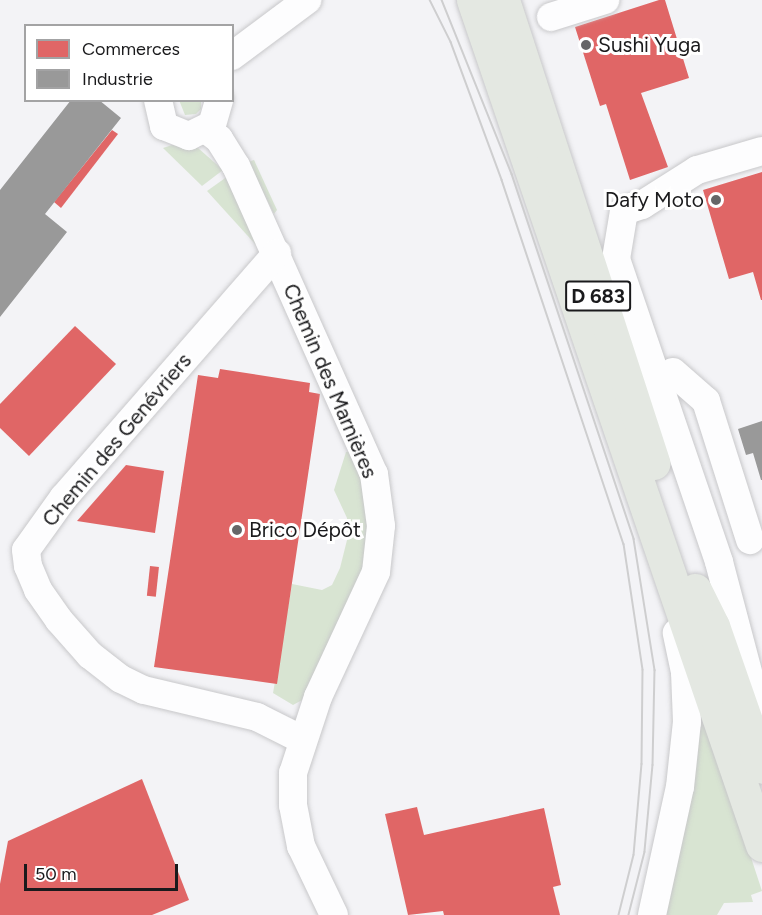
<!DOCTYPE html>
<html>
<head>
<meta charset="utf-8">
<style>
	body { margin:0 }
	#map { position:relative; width:762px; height:915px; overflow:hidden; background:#f3f3f6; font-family:Figtree,sans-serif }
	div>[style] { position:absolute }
	.green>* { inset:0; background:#d8e4d2 }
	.shops>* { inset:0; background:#e06666; transform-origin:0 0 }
	.industry>* { inset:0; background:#999 }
	.roads { filter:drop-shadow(0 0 2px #c8c8ca) drop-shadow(0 0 2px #c8c8ca) }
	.minor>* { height:28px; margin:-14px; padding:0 14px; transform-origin:14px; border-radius:14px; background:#fdfdfe }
	.major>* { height:33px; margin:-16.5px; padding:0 16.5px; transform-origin:16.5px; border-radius:16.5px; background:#e4e8e2 }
	.tram>* { height:1.5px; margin:-0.75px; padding:0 0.75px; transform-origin:0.75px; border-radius:0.75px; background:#cececf }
	.dots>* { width:16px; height:16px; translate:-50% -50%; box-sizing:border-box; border:3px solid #fff; border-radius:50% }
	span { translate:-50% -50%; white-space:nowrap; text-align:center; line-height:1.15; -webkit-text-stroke:6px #fff; paint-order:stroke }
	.shield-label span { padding:2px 4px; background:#fff; border:2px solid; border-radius:4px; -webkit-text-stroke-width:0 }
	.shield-label { font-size:20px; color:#1a1a1c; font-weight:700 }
	.poi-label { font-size:21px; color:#1a1a1c }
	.left { translate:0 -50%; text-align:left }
	.right { translate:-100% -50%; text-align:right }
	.street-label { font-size:21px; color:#1a1a1c }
	.legend { position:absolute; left:24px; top:24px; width:210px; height:78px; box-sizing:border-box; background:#fff; border:2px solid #a3a3a4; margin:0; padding:8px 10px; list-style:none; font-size:18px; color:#1a1a1c }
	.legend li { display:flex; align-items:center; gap:12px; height:30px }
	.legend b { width:30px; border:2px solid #a3a3a4 }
	.scale { position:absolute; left:24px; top:864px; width:154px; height:27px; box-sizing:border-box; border:3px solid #1a1a1c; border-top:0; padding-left:8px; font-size:18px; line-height:21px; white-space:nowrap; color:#1a1a1c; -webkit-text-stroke:4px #fff; paint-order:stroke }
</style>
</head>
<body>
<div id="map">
	<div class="green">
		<div style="clip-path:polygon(179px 100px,201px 101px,201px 109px,196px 114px,185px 115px)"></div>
		<div style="clip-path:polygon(172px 145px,198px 148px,223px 170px,202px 186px,163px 148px)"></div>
		<div style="clip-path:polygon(254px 160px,277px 210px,274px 214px,248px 162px)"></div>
		<div style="clip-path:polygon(228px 176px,257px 246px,207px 191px)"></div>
		<div style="clip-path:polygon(352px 451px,369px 505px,365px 568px,306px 698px,293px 705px,273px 693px,292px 584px,322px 590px,332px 585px,340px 568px,347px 540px,347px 518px,334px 490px,346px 452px)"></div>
		<div style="clip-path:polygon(696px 690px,762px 891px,751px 895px,753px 902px,724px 903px,717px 915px,661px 915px)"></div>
	</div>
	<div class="shops">
		<div style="clip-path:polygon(659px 0,665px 0,689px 78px,641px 93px,668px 167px,630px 180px,606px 104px,600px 106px,575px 27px)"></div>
		<div style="clip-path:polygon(112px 130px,118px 134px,61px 208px,54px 202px)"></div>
		<div style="clip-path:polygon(762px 172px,762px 300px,761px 300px,753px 272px,729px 279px,703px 190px)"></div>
		<div style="clip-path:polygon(75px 326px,116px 364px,29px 456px,0 428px,0 404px)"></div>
		<div style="clip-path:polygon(220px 369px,310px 383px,309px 392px,320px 394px,277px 684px,154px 667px,198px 375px,218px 378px)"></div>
		<div style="clip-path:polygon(126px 465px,164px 471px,155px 533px,77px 521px)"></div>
		<div style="left:150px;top:566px;width:9px;height:30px;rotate:6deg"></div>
		<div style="clip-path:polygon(142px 779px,189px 900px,152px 915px,0 915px,0 884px,8px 841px)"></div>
		<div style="clip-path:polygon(417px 807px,424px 835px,544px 808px,561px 885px,553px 887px,560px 915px,444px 915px,443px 911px,408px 915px,385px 814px)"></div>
	</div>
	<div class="industry">
		<div style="clip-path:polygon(71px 100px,99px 100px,121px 118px,45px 214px,67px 232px,0 317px,0 190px)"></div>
		<div style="clip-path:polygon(762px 421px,762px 480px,761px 480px,753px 453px,746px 455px,738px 429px)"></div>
	</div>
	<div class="roads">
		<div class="minor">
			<div style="left:551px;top:17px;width:57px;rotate:-17.5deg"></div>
			<div style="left:232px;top:56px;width:94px;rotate:-36.7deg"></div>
			<div style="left:158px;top:100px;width:27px;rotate:77deg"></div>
			<div style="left:164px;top:126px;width:27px;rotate:22deg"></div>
			<div style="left:189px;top:136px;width:25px;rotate:-26deg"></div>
			<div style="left:212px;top:125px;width:26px;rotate:-74deg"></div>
			<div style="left:207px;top:130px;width:15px;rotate:37deg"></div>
			<div style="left:219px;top:139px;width:32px;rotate:58deg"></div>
			<div style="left:236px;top:166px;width:338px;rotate:65.9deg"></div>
			<div style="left:374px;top:474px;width:52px;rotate:82.3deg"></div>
			<div style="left:381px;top:526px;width:46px;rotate:96.2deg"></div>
			<div style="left:376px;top:572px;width:138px;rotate:114.9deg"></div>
			<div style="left:318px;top:697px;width:80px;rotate:108.2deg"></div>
			<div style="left:293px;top:773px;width:32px;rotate:90deg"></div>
			<div style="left:293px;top:805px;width:42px;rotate:79deg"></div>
			<div style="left:301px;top:846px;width:76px;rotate:64.4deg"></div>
			<div style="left:762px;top:151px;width:68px;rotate:163.7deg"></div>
			<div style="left:697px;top:170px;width:65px;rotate:147.5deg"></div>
			<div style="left:642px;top:205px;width:19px;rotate:162deg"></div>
			<div style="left:624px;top:211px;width:49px;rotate:99.5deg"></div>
			<div style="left:616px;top:259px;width:320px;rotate:71.2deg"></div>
			<div style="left:719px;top:562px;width:169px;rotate:75.2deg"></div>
			<div style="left:277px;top:253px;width:324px;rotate:131.1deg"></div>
			<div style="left:64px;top:497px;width:65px;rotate:125.6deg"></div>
			<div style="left:26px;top:550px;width:16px;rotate:83deg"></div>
			<div style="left:28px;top:566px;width:26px;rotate:67deg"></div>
			<div style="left:38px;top:590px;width:37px;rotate:55deg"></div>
			<div style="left:59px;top:620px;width:47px;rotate:48.5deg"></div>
			<div style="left:90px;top:655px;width:39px;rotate:38deg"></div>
			<div style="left:121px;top:679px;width:25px;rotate:26deg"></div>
			<div style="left:144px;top:690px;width:116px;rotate:13.4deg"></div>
			<div style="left:257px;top:717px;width:49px;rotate:26.6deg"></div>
			<div style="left:673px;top:372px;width:44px;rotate:41.3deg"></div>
			<div style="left:706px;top:401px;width:146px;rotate:72.4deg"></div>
			<div style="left:652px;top:915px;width:131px;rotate:-77.7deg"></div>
			<div style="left:680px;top:787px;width:65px;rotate:-83.9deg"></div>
			<div style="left:687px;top:722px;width:50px;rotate:-92.3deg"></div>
			<div style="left:685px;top:672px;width:40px;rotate:-102deg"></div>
		</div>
		<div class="major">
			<div style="left:473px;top:0;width:893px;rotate:71.12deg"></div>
			<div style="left:503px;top:0;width:487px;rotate:72deg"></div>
			<div style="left:695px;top:590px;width:40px;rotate:63.4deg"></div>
			<div style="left:713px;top:626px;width:149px;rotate:70.8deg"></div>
		</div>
	</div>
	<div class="tram">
		<div style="left:430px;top:0;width:47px;rotate:63.4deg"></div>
		<div style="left:451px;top:42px;width:147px;rotate:69.7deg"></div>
		<div style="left:502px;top:180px;width:384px;rotate:71.5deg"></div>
		<div style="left:624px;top:544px;width:127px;rotate:81.4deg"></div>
		<div style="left:643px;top:670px;width:94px;rotate:90.6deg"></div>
		<div style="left:642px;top:764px;width:91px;rotate:95deg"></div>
		<div style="left:634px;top:855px;width:62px;rotate:104deg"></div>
		<div style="left:442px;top:0;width:188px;rotate:68.1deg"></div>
		<div style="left:512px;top:174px;width:385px;rotate:71.5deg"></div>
		<div style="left:634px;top:539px;width:133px;rotate:80.9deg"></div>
		<div style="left:655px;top:670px;width:95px;rotate:91.2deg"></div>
		<div style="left:653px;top:765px;width:87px;rotate:95.3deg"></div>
		<div style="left:645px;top:852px;width:65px;rotate:104.3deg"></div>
	</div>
	<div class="dots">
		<div style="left:586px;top:45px;background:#666668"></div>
		<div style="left:716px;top:200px;background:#666668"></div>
		<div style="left:237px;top:530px;background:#666668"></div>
	</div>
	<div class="shield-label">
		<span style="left:598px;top:296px">D 683</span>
	</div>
	<div class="poi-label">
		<span class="left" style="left:598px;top:45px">Sushi Yuga</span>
		<span class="right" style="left:704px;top:200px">Dafy Moto</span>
		<span class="left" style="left:249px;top:530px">Brico Dépôt</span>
	</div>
	<div class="street-label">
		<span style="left:330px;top:381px;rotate:67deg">Chemin des Marnières</span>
		<span style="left:117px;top:440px;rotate:-50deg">Chemin des Genévriers</span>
	</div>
	<ul class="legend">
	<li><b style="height:16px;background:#e06666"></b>Commerces</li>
	<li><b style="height:16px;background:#999"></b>Industrie</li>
	</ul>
	<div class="scale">50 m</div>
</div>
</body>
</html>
